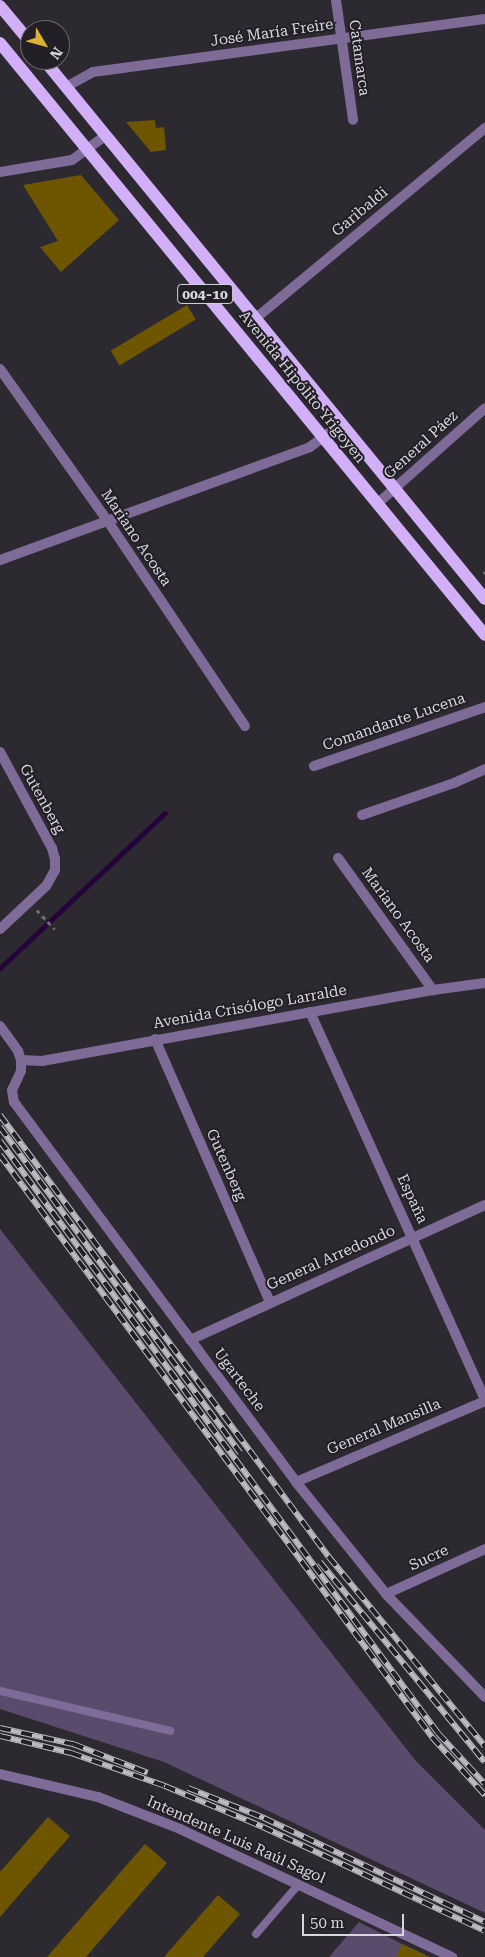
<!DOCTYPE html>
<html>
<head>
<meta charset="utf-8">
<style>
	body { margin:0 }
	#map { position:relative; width:485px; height:1957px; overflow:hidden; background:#2c2931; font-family:"Roboto Serif",serif }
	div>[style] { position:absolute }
	.green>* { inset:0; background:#5a4a6c }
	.stream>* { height:4.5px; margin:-2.25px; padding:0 2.25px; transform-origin:2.25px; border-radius:2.25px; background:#24053b }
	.building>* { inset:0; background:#6e5600; transform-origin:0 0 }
	.path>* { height:2.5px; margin-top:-1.25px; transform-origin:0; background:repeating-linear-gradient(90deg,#706d75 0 4px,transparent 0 8px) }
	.service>* { height:8px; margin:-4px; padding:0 4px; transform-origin:4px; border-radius:4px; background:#7f6b97 }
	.minor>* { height:10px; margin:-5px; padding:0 5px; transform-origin:5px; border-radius:5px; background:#7f6b97 }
	.tertiary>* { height:10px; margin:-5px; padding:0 5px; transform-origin:5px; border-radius:5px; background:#7f6b97 }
	.primary>* { height:12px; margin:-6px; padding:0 6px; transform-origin:6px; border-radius:6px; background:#d1b0f8 }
	.rail>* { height:5.5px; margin-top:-2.75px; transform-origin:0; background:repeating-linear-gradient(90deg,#231f27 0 11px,#bdbbc1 0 22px); box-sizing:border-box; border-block:1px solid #bdbbc1 }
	span { translate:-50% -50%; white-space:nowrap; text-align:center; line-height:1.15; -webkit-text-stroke:4px #231f27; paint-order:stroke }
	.shield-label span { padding:1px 4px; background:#231f27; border:1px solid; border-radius:4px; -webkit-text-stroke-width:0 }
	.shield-label { font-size:14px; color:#d8d6dc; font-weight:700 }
	.street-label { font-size:15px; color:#d8d6dc }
	.north { position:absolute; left:20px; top:20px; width:50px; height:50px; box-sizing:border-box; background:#231f27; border:1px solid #6b686f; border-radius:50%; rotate:127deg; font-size:14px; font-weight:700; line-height:20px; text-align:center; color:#d8d6dc }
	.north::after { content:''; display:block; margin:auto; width:18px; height:22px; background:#dbb233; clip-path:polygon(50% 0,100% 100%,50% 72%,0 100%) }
	.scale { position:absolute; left:302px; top:1914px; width:102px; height:22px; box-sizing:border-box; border:2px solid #d8d6dc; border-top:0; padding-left:6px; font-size:15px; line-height:18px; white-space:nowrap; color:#d8d6dc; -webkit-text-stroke:4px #231f27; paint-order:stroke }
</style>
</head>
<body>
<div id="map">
	<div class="green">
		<div style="clip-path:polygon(0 1229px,415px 1760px,485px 1830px,485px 1913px,164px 1762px,0 1709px)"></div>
		<div style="clip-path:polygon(359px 1922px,402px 1944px,430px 1957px,329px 1957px)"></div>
	</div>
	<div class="stream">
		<div style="left:0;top:968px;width:226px;rotate:-43.2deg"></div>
	</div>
	<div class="building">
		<div style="clip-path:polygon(155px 120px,156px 128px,164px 127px,166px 150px,151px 152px,126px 122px)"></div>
		<div style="clip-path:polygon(81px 175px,119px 220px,61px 272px,40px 247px,58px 241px,23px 185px)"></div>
		<div style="left:187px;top:305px;width:17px;height:89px;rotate:59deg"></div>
		<div style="clip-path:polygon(48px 1817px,70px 1836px,0 1917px,0 1872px)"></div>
		<div style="clip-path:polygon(145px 1844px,167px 1863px,86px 1957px,47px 1957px)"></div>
		<div style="clip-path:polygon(218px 1895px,240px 1914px,203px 1957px,164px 1957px)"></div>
		<div style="clip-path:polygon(402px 1944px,430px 1957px,396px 1957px)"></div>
	</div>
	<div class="path">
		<div style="left:483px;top:573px;width:2px;rotate:-27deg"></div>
		<div style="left:37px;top:910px;width:26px;rotate:47deg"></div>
	</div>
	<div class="service">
		<div style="left:0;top:1691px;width:175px;rotate:13.2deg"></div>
		<div style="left:256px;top:1934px;width:66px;rotate:-49.3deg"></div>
	</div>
	<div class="minor">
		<div style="left:336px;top:0;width:121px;rotate:81.9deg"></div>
		<div style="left:66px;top:87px;width:31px;rotate:-29deg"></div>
		<div style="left:93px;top:72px;width:396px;rotate:-7.7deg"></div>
		<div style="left:255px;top:319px;width:299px;rotate:-39.7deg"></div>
		<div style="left:0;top:369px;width:185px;rotate:54.7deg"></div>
		<div style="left:107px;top:520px;width:248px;rotate:56.2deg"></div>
		<div style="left:377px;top:504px;width:144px;rotate:-41.6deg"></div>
		<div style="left:0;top:560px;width:330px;rotate:-20deg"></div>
		<div style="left:310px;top:447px;width:38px;rotate:-37deg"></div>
		<div style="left:0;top:752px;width:109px;rotate:61.6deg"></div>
		<div style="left:52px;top:848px;width:11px;rotate:75deg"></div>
		<div style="left:55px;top:859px;width:11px;rotate:90deg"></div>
		<div style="left:55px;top:870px;width:18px;rotate:119deg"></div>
		<div style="left:46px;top:886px;width:63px;rotate:136.9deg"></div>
		<div style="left:314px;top:766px;width:181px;rotate:-19deg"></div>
		<div style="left:362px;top:815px;width:97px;rotate:-19.2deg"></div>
		<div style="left:454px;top:783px;width:34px;rotate:-24deg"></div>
		<div style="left:338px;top:858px;width:163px;rotate:54.3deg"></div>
		<div style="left:310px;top:1012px;width:426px;rotate:65.7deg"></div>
		<div style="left:0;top:1026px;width:31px;rotate:54deg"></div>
		<div style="left:18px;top:1051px;width:9px;rotate:72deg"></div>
		<div style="left:21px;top:1060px;width:11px;rotate:90deg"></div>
		<div style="left:21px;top:1071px;width:21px;rotate:115deg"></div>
		<div style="left:12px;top:1090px;width:12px;rotate:81deg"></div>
		<div style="left:14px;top:1102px;width:473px;rotate:53.4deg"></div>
		<div style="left:296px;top:1482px;width:144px;rotate:51.2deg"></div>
		<div style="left:386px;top:1594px;width:143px;rotate:46.1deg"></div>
		<div style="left:155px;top:1039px;width:287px;rotate:66.4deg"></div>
		<div style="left:21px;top:1060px;width:21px;rotate:3deg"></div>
		<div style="left:42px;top:1061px;width:397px;rotate:-10.3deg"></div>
		<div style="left:433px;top:990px;width:52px;rotate:-7.7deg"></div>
		<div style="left:190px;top:1340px;width:324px;rotate:-24.6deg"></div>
		<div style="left:296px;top:1482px;width:206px;rotate:-23.2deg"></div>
		<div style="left:386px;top:1594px;width:109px;rotate:-24.4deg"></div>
		<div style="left:0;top:1774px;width:101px;rotate:13.2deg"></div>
		<div style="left:98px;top:1797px;width:88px;rotate:21.3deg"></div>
		<div style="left:180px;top:1829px;width:301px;rotate:25.2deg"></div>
	</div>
	<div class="tertiary">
		<div style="left:0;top:172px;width:73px;rotate:-9.5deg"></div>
		<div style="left:72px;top:160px;width:41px;rotate:-36deg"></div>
	</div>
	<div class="primary">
		<div style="left:0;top:6px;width:47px;rotate:50.2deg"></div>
		<div style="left:0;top:43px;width:765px;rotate:50.67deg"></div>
		<div style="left:44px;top:60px;width:696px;rotate:50.71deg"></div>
	</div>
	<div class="rail">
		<div style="left:0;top:1115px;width:551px;rotate:53.34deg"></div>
		<div style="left:329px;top:1557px;width:245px;rotate:50.5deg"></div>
		<div style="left:0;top:1127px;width:405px;rotate:53.6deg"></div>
		<div style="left:0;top:1141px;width:736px;rotate:53.5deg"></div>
		<div style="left:438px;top:1733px;width:69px;rotate:47.3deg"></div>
		<div style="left:0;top:1155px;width:725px;rotate:53.41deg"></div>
		<div style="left:432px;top:1737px;width:79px;rotate:47.6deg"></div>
		<div style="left:320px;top:1562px;width:259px;rotate:50.5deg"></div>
		<div style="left:0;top:1728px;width:75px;rotate:12.4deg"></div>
		<div style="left:73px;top:1744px;width:80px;rotate:21.1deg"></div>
		<div style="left:0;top:1736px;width:73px;rotate:13.5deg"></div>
		<div style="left:71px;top:1753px;width:100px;rotate:19.3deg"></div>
		<div style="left:165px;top:1786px;width:106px;rotate:22.7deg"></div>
		<div style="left:263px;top:1827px;width:245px;rotate:25.1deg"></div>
		<div style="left:188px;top:1788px;width:82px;rotate:21.5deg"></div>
		<div style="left:264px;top:1818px;width:244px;rotate:25.2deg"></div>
	</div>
	<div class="shield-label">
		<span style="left:205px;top:294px">004-10</span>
	</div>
	<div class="street-label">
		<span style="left:272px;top:33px;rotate:-8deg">José María Freire</span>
		<span style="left:359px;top:58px;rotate:82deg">Catamarca</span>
		<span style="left:360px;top:212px;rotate:-40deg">Garibaldi</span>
		<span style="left:302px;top:387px;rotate:51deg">Avenida Hipólito Yrigoyen</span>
		<span style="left:421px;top:445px;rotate:-42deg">General Páez</span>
		<span style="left:136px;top:538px;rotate:56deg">Mariano Acosta</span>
		<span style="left:394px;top:722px;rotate:-19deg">Comandante Lucena</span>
		<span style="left:42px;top:799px;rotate:61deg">Gutenberg</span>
		<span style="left:398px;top:915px;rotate:54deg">Mariano Acosta</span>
		<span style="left:250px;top:1007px;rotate:-10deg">Avenida Crisólogo Larralde</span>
		<span style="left:226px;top:1165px;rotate:66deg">Gutenberg</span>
		<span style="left:412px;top:1199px;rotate:65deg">España</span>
		<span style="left:331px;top:1258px;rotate:-24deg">General Arredondo</span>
		<span style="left:239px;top:1380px;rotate:53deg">Ugarteche</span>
		<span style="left:384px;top:1427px;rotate:-23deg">General Mansilla</span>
		<span style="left:429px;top:1558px;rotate:-25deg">Sucre</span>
		<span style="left:236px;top:1840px;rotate:24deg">Intendente Luis Raúl Sagol</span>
	</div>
	<div class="north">N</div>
	<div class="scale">50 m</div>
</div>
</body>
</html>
